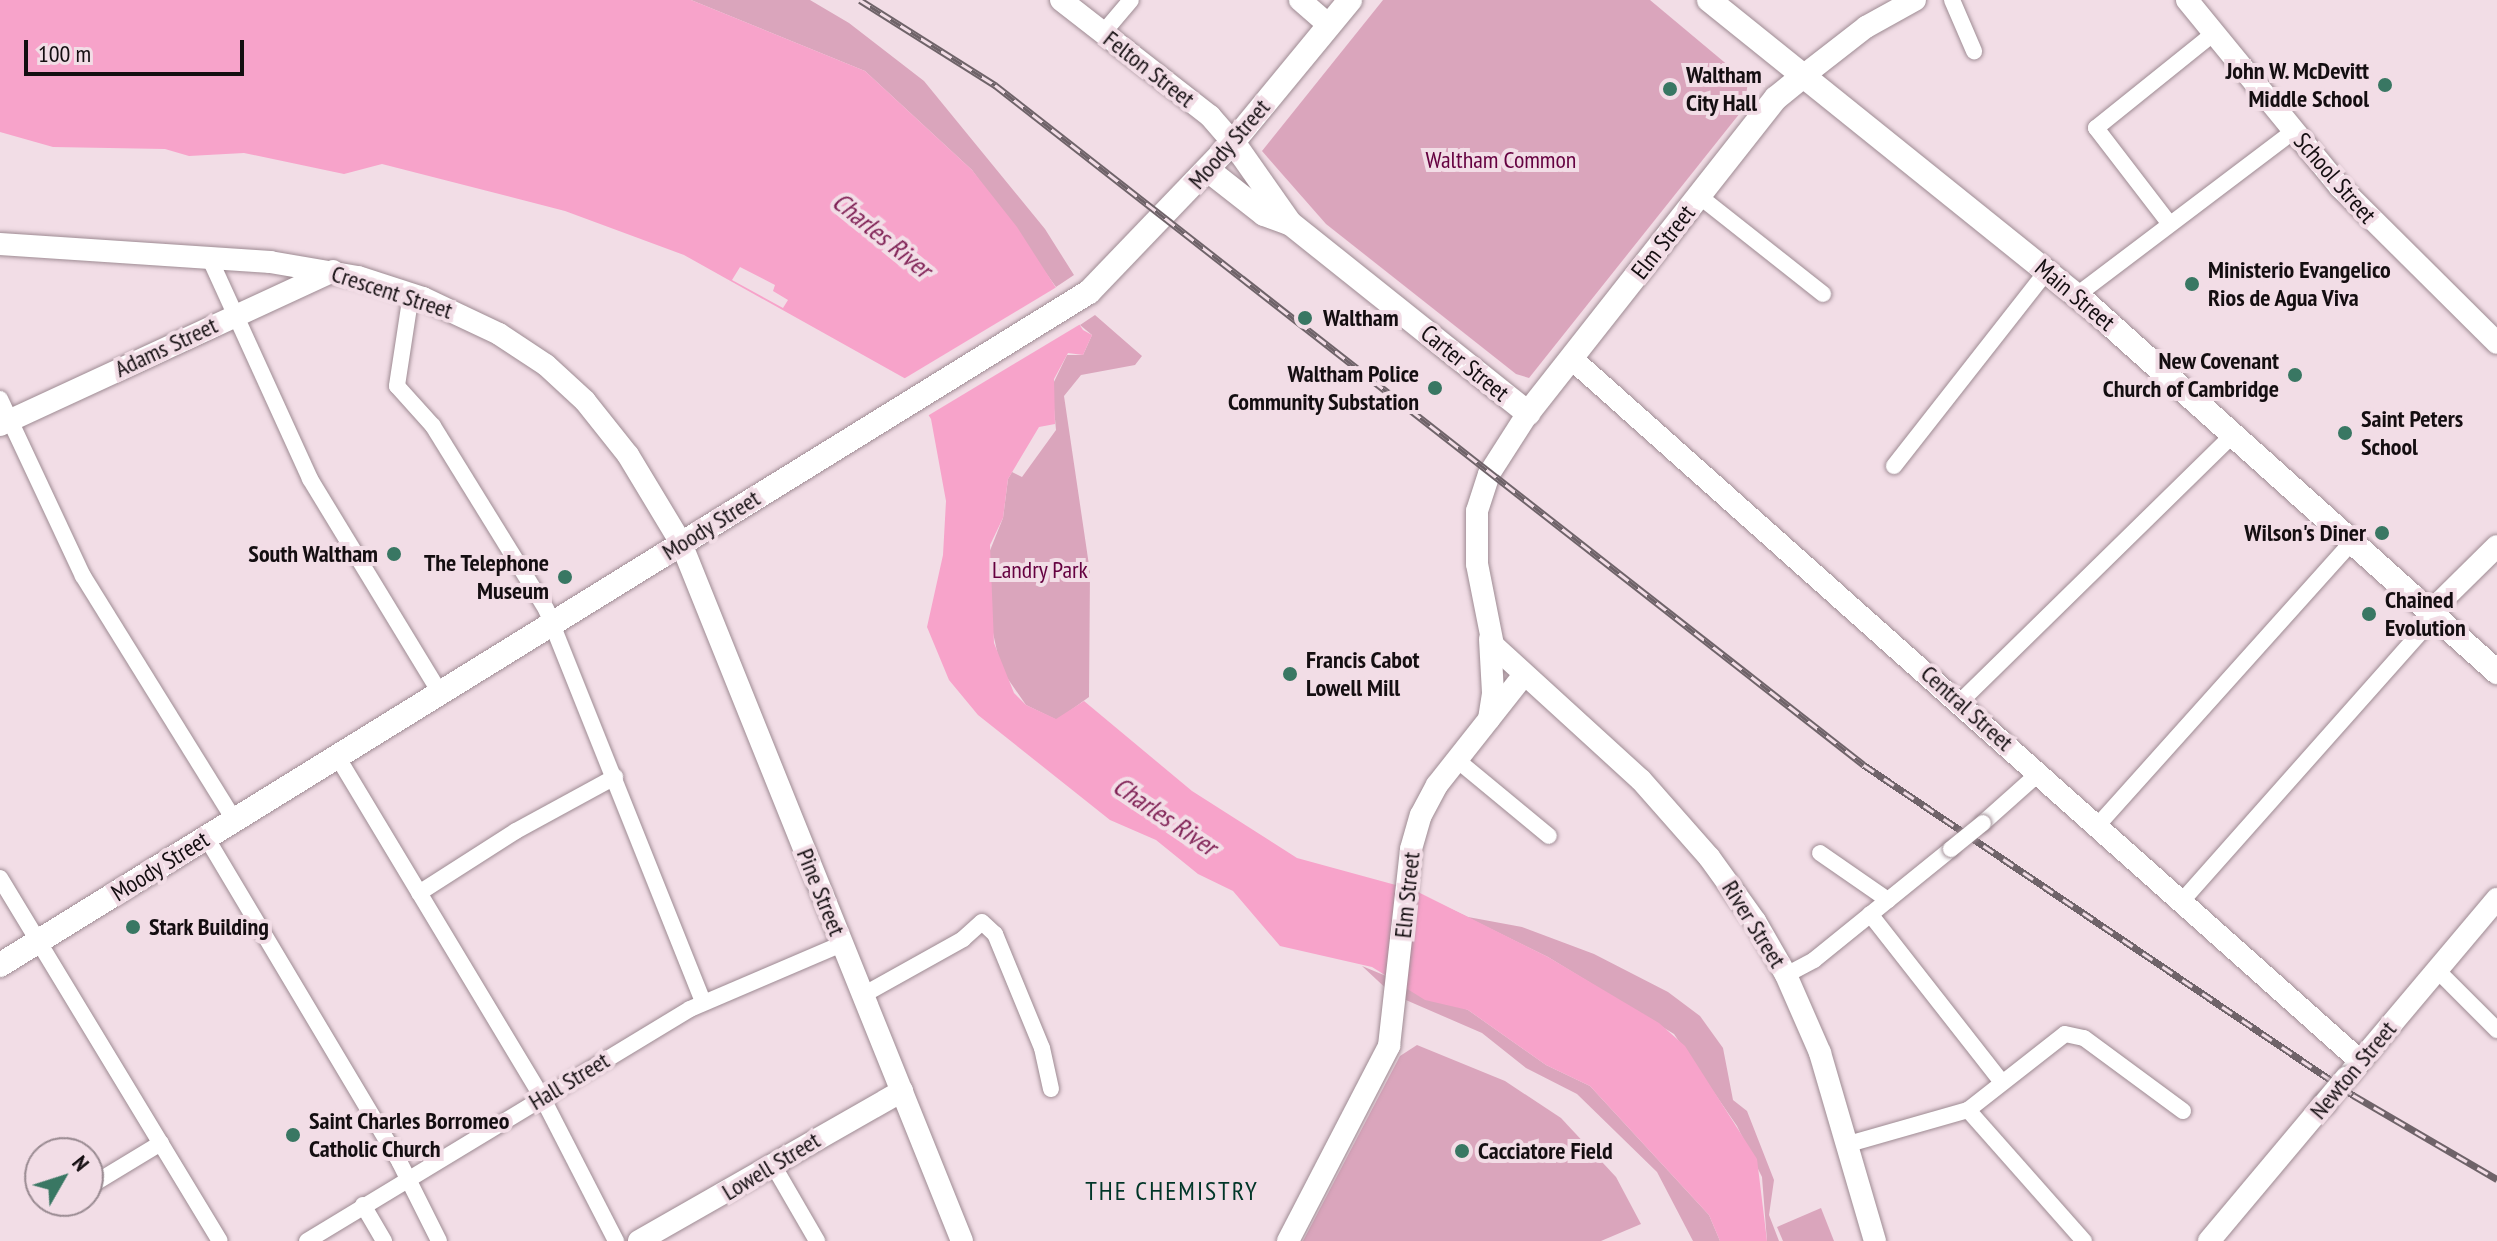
<!DOCTYPE html>
<html>
<head>
<meta charset="utf-8">
<style>
	body { margin:0 }
	#map { position:relative; width:2497px; height:1241px; overflow:hidden; background:#f2dde6; font-family:"PT Sans Narrow",sans-serif }
	div>[style] { position:absolute }
	.green>* { inset:0; background:#daa5bc }
	.water>* { inset:0; background:#f7a3ca }
	.pier>* { inset:0; background:#f2dde6; transform-origin:0 0 }
	.roads { filter:drop-shadow(0 0 2px #9e8b93) drop-shadow(0 0 2px #9e8b93) }
	.street>* { height:16px; margin:-8px; padding:0 8px; transform-origin:8px; border-radius:8px; background:#fff }
	.secondary>* { height:22px; margin:-11px; padding:0 11px; transform-origin:11px; border-radius:11px; background:#fff }
	.primary>* { height:24px; margin:-12px; padding:0 12px; transform-origin:12px; border-radius:12px; background:#fff }
	.rail>* { height:7px; margin-top:-3.5px; transform-origin:0; background:repeating-linear-gradient(90deg,#f2dde6 0 12px,#6f6369 0 24px); box-sizing:border-box; border-block:2px solid #6f6369 }
	.bridges { filter:drop-shadow(0 0 2px #9e8b93) drop-shadow(0 0 2px #9e8b93) }
	.street-bridge>* { height:16px; margin:-8px; padding:0 8px; transform-origin:8px; border-radius:8px; background:#fff }
	.secondary-bridge>* { height:22px; margin:-11px; padding:0 11px; transform-origin:11px; border-radius:11px; background:#fff }
	.dots>* { width:22px; height:22px; translate:-50% -50%; box-sizing:border-box; border:4px solid #f2dde6; border-radius:50% }
	span { translate:-50% -50%; white-space:nowrap; text-align:center; line-height:1.15; -webkit-text-stroke:8px #f2dde6; paint-order:stroke }
	.street-label { font-size:24px; color:#140e11 }
	.poi-label { font-size:24px; color:#140e11; font-weight:700 }
	.right { translate:-100% -50%; text-align:right }
	.left { translate:0 -50%; text-align:left }
	.park-label { font-size:24px; color:#650140 }
	.water-label { font-size:26px; color:#802256; font-style:italic }
	.neighbourhood-label { font-size:26px; color:#003628; letter-spacing:2px }
	.north { position:absolute; left:24px; top:1137px; width:80px; height:80px; box-sizing:border-box; background:#f2dde6; border:2px solid #998a91; border-radius:50%; rotate:51deg; font-size:22px; font-weight:700; line-height:32px; text-align:center; color:#140e11 }
	.north::after { content:''; display:block; margin:auto; width:28px; height:36px; background:#397763; clip-path:polygon(50% 0,100% 100%,50% 72%,0 100%) }
	.scale { position:absolute; left:24px; top:40px; width:220px; height:36px; box-sizing:border-box; border:4px solid #140e11; border-top:0; padding-left:10px; font-size:24px; line-height:28px; white-space:nowrap; color:#140e11; -webkit-text-stroke:6px #f2dde6; paint-order:stroke }
</style>
</head>
<body>
<div id="map">
	<div class="green">
		<div style="clip-path:polygon(691px 0,810px 0,849px 23px,924px 81px,1045px 229px,1074px 275px,1056px 287px,972px 170px,865px 71px)"></div>
		<div style="clip-path:polygon(1383px 0,1650px 0,1748px 82px,1744px 108px,1529px 378px,1516px 374px,1326px 224px,1262px 151px)"></div>
		<div style="clip-path:polygon(1095px 315px,1142px 356px,1135px 365px,1081px 375px,1064px 396px,1090px 572px,1089px 697px,1057px 720px,1026px 705px,1001px 669px,991px 624px,989px 553px,1003px 518px,1008px 479px,1012px 472px,1022px 477px,1056px 430px,1052px 386px,1067px 355px,1083px 355px,1092px 335px,1080px 325px)"></div>
		<div style="clip-path:polygon(1430px 899px,1468px 917px,1522px 927px,1594px 954px,1668px 992px,1700px 1016px,1723px 1048px,1733px 1100px,1747px 1111px,1774px 1180px,1769px 1215px,1779px 1241px,1767px 1241px,1762px 1177px,1737px 1126px,1674px 1034px,1548px 957px)"></div>
		<div style="clip-path:polygon(1362px 966px,1468px 1010px,1546px 1065px,1590px 1086px,1709px 1215px,1720px 1241px,1693px 1241px,1657px 1172px,1577px 1094px,1526px 1068px,1482px 1033px,1392px 994px)"></div>
		<div style="clip-path:polygon(1417px 1045px,1505px 1081px,1561px 1118px,1616px 1177px,1641px 1224px,1601px 1241px,1303px 1241px,1400px 1056px)"></div>
		<div style="clip-path:polygon(1821px 1208px,1834px 1241px,1783px 1241px,1777px 1227px)"></div>
	</div>
	<div class="water">
		<div style="clip-path:polygon(0 0,691px 0,865px 71px,972px 170px,1017px 227px,1083px 330px,1092px 335px,1083px 355px,1068px 353px,1054px 379px,1055px 424px,1039px 427px,1008px 479px,1003px 518px,990px 545px,994px 643px,1014px 693px,1026px 705px,1056px 719px,1084px 701px,1192px 791px,1297px 858px,1414px 890px,1548px 957px,1659px 1023px,1685px 1046px,1757px 1159px,1767px 1241px,1720px 1241px,1709px 1215px,1590px 1086px,1546px 1065px,1468px 1010px,1425px 1000px,1372px 967px,1280px 946px,1233px 891px,1198px 874px,1156px 840px,1110px 820px,978px 715px,949px 680px,927px 627px,943px 555px,946px 501px,931px 419px,906px 379px,684px 255px,565px 211px,382px 164px,344px 174px,244px 153px,189px 156px,165px 149px,53px 147px,0 132px)"></div>
	</div>
	<div class="pier">
		<div style="clip-path:polygon(740px 267px,775px 285px,773px 291px,788px 300px,783px 308px,732px 280px)"></div>
		<div style="left:1060px;top:285px;width:44px;height:185px;rotate:59deg"></div>
	</div>
	<div class="roads">
		<div class="street">
			<div style="left:1952px;top:0;width:56px;rotate:66.7deg"></div>
			<div style="left:1103px;top:33px;width:43px;rotate:-49.7deg"></div>
			<div style="left:1699px;top:196px;width:158px;rotate:38.3deg"></div>
			<div style="left:2169px;top:223px;width:120px;rotate:-127.5deg"></div>
			<div style="left:2096px;top:128px;width:151px;rotate:-38.8deg"></div>
			<div style="left:209px;top:257px;width:244px;rotate:65.5deg"></div>
			<div style="left:310px;top:479px;width:250px;rotate:58.7deg"></div>
			<div style="left:411px;top:294px;width:93px;rotate:98.7deg"></div>
			<div style="left:397px;top:386px;width:54px;rotate:48deg"></div>
			<div style="left:433px;top:426px;width:215px;rotate:58.3deg"></div>
			<div style="left:546px;top:609px;width:423px;rotate:68.2deg"></div>
			<div style="left:2077px;top:295px;width:272px;rotate:-37.1deg"></div>
			<div style="left:0;top:399px;width:195px;rotate:64.9deg"></div>
			<div style="left:83px;top:576px;width:287px;rotate:58.2deg"></div>
			<div style="left:1894px;top:466px;width:248px;rotate:-51.9deg"></div>
			<div style="left:1960px;top:702px;width:383px;rotate:-44.4deg"></div>
			<div style="left:337px;top:756px;width:398px;rotate:59deg"></div>
			<div style="left:542px;top:1097px;width:162px;rotate:62.8deg"></div>
			<div style="left:1457px;top:760px;width:119px;rotate:39.6deg"></div>
			<div style="left:1983px;top:823px;width:75px;rotate:-41.8deg"></div>
			<div style="left:2098px;top:825px;width:380px;rotate:-48.1deg"></div>
			<div style="left:206px;top:837px;width:379px;rotate:59.2deg"></div>
			<div style="left:400px;top:1163px;width:87px;rotate:63.4deg"></div>
			<div style="left:1820px;top:853px;width:83px;rotate:34.7deg"></div>
			<div style="left:0;top:878px;width:424px;rotate:58.8deg"></div>
			<div style="left:419px;top:893px;width:115px;rotate:-32.6deg"></div>
			<div style="left:516px;top:831px;width:113px;rotate:-28.6deg"></div>
			<div style="left:2182px;top:901px;width:380px;rotate:-48.4deg"></div>
			<div style="left:1870px;top:914px;width:212px;rotate:51.9deg"></div>
			<div style="left:2437px;top:970px;width:85px;rotate:45deg"></div>
			<div style="left:1786px;top:975px;width:32px;rotate:-28deg"></div>
			<div style="left:1814px;top:960px;width:176px;rotate:-39deg"></div>
			<div style="left:863px;top:995px;width:115px;rotate:-29.2deg"></div>
			<div style="left:963px;top:939px;width:25px;rotate:-42deg"></div>
			<div style="left:982px;top:922px;width:18px;rotate:43deg"></div>
			<div style="left:995px;top:934px;width:123px;rotate:67.6deg"></div>
			<div style="left:1042px;top:1048px;width:42px;rotate:77.6deg"></div>
			<div style="left:1968px;top:1110px;width:175px;rotate:48.5deg"></div>
			<div style="left:1845px;top:1145px;width:128px;rotate:-15.9deg"></div>
			<div style="left:1968px;top:1110px;width:123px;rotate:-38.1deg"></div>
			<div style="left:2065px;top:1034px;width:19px;rotate:12deg"></div>
			<div style="left:2084px;top:1038px;width:123px;rotate:36.4deg"></div>
			<div style="left:773px;top:1165px;width:88px;rotate:59.9deg"></div>
			<div style="left:90px;top:1186px;width:83px;rotate:-31.2deg"></div>
			<div style="left:363px;top:1205px;width:42px;rotate:59.7deg"></div>
			<div style="left:307px;top:1241px;width:448px;rotate:-31.2deg"></div>
			<div style="left:690px;top:1009px;width:165px;rotate:-23.2deg"></div>
		</div>
		<div class="secondary">
			<div style="left:1061px;top:0;width:189px;rotate:37.9deg"></div>
			<div style="left:1210px;top:116px;width:35px;rotate:49deg"></div>
			<div style="left:1300px;top:0;width:38px;rotate:41deg"></div>
			<div style="left:2187px;top:0;width:242px;rotate:50.7deg"></div>
			<div style="left:2340px;top:187px;width:221px;rotate:44.8deg"></div>
			<div style="left:1803px;top:76px;width:80px;rotate:-37.9deg"></div>
			<div style="left:1866px;top:27px;width:56px;rotate:-28.9deg"></div>
			<div style="left:0;top:244px;width:271px;rotate:3.8deg"></div>
			<div style="left:270px;top:262px;width:89px;rotate:9.7deg"></div>
			<div style="left:358px;top:277px;width:68px;rotate:17.9deg"></div>
			<div style="left:423px;top:298px;width:84px;rotate:25.3deg"></div>
			<div style="left:499px;top:334px;width:56px;rotate:33.4deg"></div>
			<div style="left:546px;top:365px;width:53px;rotate:42.7deg"></div>
			<div style="left:585px;top:401px;width:69px;rotate:51.5deg"></div>
			<div style="left:628px;top:455px;width:103px;rotate:58.9deg"></div>
			<div style="left:681px;top:543px;width:752px;rotate:68.07deg"></div>
			<div style="left:1571px;top:358px;width:1057px;rotate:41.7deg"></div>
			<div style="left:1528px;top:413px;width:72px;rotate:122.6deg"></div>
			<div style="left:1489px;top:474px;width:39px;rotate:108deg"></div>
			<div style="left:1477px;top:511px;width:53px;rotate:90deg"></div>
			<div style="left:1477px;top:564px;width:83px;rotate:78.8deg"></div>
			<div style="left:1493px;top:645px;width:200px;rotate:42.4deg"></div>
			<div style="left:1641px;top:780px;width:103px;rotate:48.6deg"></div>
			<div style="left:1709px;top:857px;width:79px;rotate:54.3deg"></div>
			<div style="left:1755px;top:921px;width:62px;rotate:60.1deg"></div>
			<div style="left:1786px;top:975px;width:85px;rotate:66.4deg"></div>
			<div style="left:1820px;top:1053px;width:196px;rotate:73.7deg"></div>
			<div style="left:0;top:425px;width:367px;rotate:-24.8deg"></div>
			<div style="left:2429px;top:613px;width:95px;rotate:-44.6deg"></div>
			<div style="left:1489px;top:719px;width:26px;rotate:-81deg"></div>
			<div style="left:1493px;top:693px;width:54px;rotate:-93.2deg"></div>
			<div style="left:2352px;top:1071px;width:225px;rotate:-49.9deg"></div>
			<div style="left:639px;top:1241px;width:303px;rotate:-29.7deg"></div>
			<div style="left:1288px;top:1241px;width:220px;rotate:-62.6deg"></div>
			<div style="left:1389px;top:1046px;width:198px;rotate:-83.6deg"></div>
			<div style="left:1411px;top:849px;width:35px;rotate:-74deg"></div>
			<div style="left:1421px;top:815px;width:34px;rotate:-62deg"></div>
			<div style="left:1437px;top:785px;width:140px;rotate:-51.7deg"></div>
			<div style="left:2209px;top:1241px;width:180px;rotate:-50deg"></div>
		</div>
		<div class="primary">
			<div style="left:1709px;top:0;width:482px;rotate:38.8deg"></div>
			<div style="left:2085px;top:302px;width:554px;rotate:41.93deg"></div>
			<div style="left:1233px;top:142px;width:99px;rotate:54.9deg"></div>
			<div style="left:1290px;top:223px;width:305px;rotate:38.6deg"></div>
			<div style="left:1528px;top:413px;width:401px;rotate:-51.8deg"></div>
			<div style="left:1776px;top:98px;width:35px;rotate:-39deg"></div>
			<div style="left:1208px;top:170px;width:71px;rotate:38.2deg"></div>
			<div style="left:1264px;top:214px;width:27px;rotate:20deg"></div>
			<div style="left:0;top:965px;width:1280px;rotate:-31.72deg"></div>
			<div style="left:1089px;top:292px;width:208px;rotate:-46.2deg"></div>
			<div style="left:1233px;top:142px;width:184px;rotate:-50.5deg"></div>
		</div>
	</div>
	<div class="rail">
		<div style="left:860px;top:0;width:160px;rotate:32.2deg"></div>
		<div style="left:995px;top:85px;width:1103px;rotate:38.04deg"></div>
		<div style="left:1864px;top:765px;width:590px;rotate:34.01deg"></div>
		<div style="left:2353px;top:1095px;width:167px;rotate:30.3deg"></div>
	</div>
	<div class="bridges">
		<div class="street-bridge">
			<div style="left:1951px;top:849px;width:41px;rotate:-39.1deg"></div>
		</div>
		<div class="secondary-bridge">
			<div style="left:2325px;top:1103px;width:33px;rotate:-50deg"></div>
		</div>
	</div>
	<div class="dots">
		<div style="left:2385px;top:85px;background:#397763"></div>
		<div style="left:1670px;top:89px;background:#397763"></div>
		<div style="left:2192px;top:284px;background:#397763"></div>
		<div style="left:1305px;top:318px;background:#397763"></div>
		<div style="left:2295px;top:375px;background:#397763"></div>
		<div style="left:1435px;top:388px;background:#397763"></div>
		<div style="left:2345px;top:433px;background:#397763"></div>
		<div style="left:2382px;top:533px;background:#397763"></div>
		<div style="left:394px;top:554px;background:#397763"></div>
		<div style="left:565px;top:577px;background:#397763"></div>
		<div style="left:2369px;top:614px;background:#397763"></div>
		<div style="left:1290px;top:674px;background:#397763"></div>
		<div style="left:133px;top:927px;background:#397763"></div>
		<div style="left:293px;top:1135px;background:#397763"></div>
		<div style="left:1462px;top:1151px;background:#397763"></div>
	</div>
	<div class="street-label">
		<span style="left:1149px;top:69px;rotate:38deg">Felton Street</span>
		<span style="left:1229px;top:144px;rotate:-49deg">Moody Street</span>
		<span style="left:2335px;top:178px;rotate:49deg">School Street</span>
		<span style="left:1663px;top:242px;rotate:-52deg">Elm Street</span>
		<span style="left:392px;top:292px;rotate:18deg">Crescent Street</span>
		<span style="left:2075px;top:295px;rotate:40deg">Main Street</span>
		<span style="left:166px;top:347px;rotate:-25deg">Adams Street</span>
		<span style="left:1465px;top:363px;rotate:39deg">Carter Street</span>
		<span style="left:711px;top:525px;rotate:-32deg">Moody Street</span>
		<span style="left:1967px;top:708px;rotate:42deg">Central Street</span>
		<span style="left:160px;top:866px;rotate:-32deg">Moody Street</span>
		<span style="left:821px;top:892px;rotate:68deg">Pine Street</span>
		<span style="left:1407px;top:895px;rotate:-84deg">Elm Street</span>
		<span style="left:1754px;top:924px;rotate:58deg">River Street</span>
		<span style="left:2353px;top:1070px;rotate:-50deg">Newton Street</span>
		<span style="left:569px;top:1081px;rotate:-31deg">Hall Street</span>
		<span style="left:771px;top:1166px;rotate:-31deg">Lowell Street</span>
	</div>
	<div class="poi-label">
		<span class="right" style="left:2369px;top:85px">John W. McDevitt<br>Middle School</span>
		<span class="left" style="left:1686px;top:89px">Waltham<br>City Hall</span>
		<span class="left" style="left:2208px;top:284px">Ministerio Evangelico<br>Rios de Agua Viva</span>
		<span class="left" style="left:1323px;top:318px">Waltham</span>
		<span class="right" style="left:2279px;top:375px">New Covenant<br>Church of Cambridge</span>
		<span class="right" style="left:1419px;top:388px">Waltham Police<br>Community Substation</span>
		<span class="left" style="left:2361px;top:433px">Saint Peters<br>School</span>
		<span class="right" style="left:2366px;top:533px">Wilson's Diner</span>
		<span class="right" style="left:378px;top:554px">South Waltham</span>
		<span class="right" style="left:549px;top:577px">The Telephone<br>Museum</span>
		<span class="left" style="left:2385px;top:614px">Chained<br>Evolution</span>
		<span class="left" style="left:1306px;top:674px">Francis Cabot<br>Lowell Mill</span>
		<span class="left" style="left:149px;top:927px">Stark Building</span>
		<span class="left" style="left:309px;top:1135px">Saint Charles Borromeo<br>Catholic Church</span>
		<span class="left" style="left:1478px;top:1151px">Cacciatore Field</span>
	</div>
	<div class="park-label">
		<span style="left:1501px;top:160px">Waltham Common</span>
		<span style="left:1040px;top:570px">Landry Park</span>
	</div>
	<div class="water-label">
		<span style="left:882px;top:235px;rotate:39deg">Charles River</span>
		<span style="left:1165px;top:816px;rotate:34deg">Charles River</span>
	</div>
	<div class="neighbourhood-label">
		<span style="left:1172px;top:1191px">THE CHEMISTRY</span>
	</div>
	<div class="north">N</div>
	<div class="scale">100 m</div>
</div>
</body>
</html>
